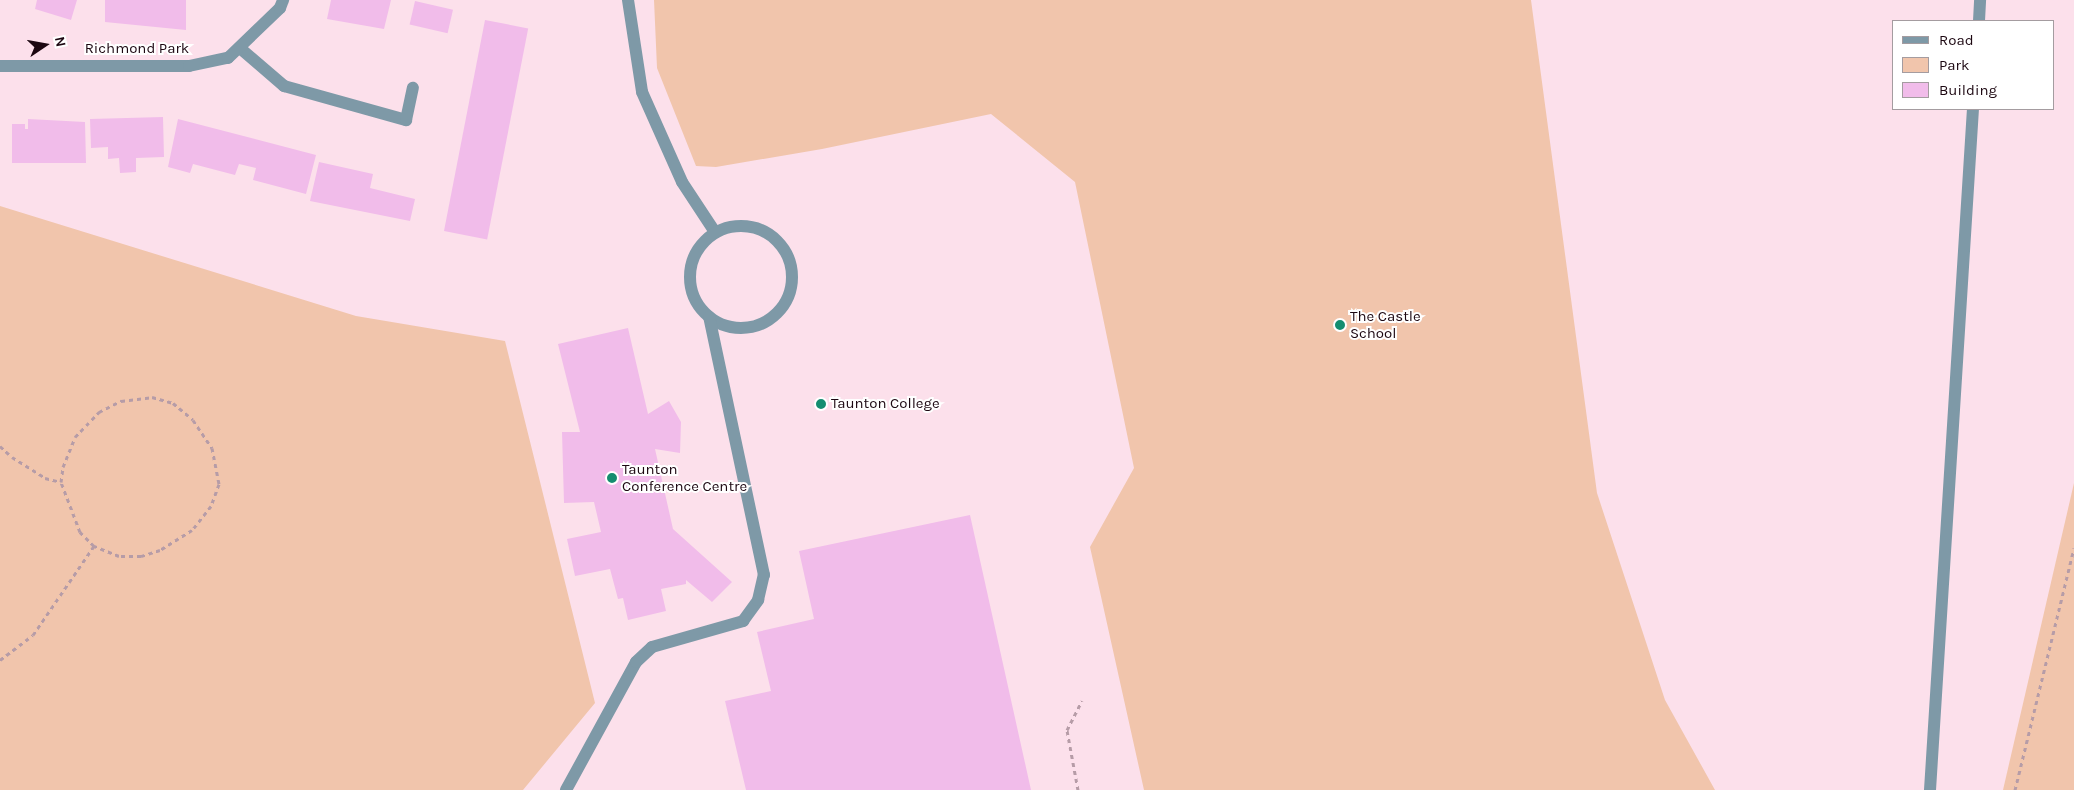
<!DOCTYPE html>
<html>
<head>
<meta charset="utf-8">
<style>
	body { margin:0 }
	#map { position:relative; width:2074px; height:790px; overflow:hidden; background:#fce0eb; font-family:Karla,sans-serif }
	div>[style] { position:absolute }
	.green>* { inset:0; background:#f1c5ac }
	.building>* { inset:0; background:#f1bcea; transform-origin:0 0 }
	.path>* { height:3px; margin-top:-1.5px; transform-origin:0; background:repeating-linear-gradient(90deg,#b69ca7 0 4px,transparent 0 8px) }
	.lane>* { height:12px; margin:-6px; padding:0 6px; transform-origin:6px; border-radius:6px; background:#7e99a7 }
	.lane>.ring { margin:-6px; padding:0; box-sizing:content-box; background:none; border:12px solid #7e99a7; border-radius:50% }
	.street>* { height:12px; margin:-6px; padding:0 6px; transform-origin:6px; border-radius:6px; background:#7e99a7 }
	.dots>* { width:14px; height:14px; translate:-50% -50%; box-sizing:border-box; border:2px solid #fff; border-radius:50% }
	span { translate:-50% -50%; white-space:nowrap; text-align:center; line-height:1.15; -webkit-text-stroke:4px #fff; paint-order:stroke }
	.street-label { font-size:15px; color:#1c0711 }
	.poi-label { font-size:15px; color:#1c0711 }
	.left { translate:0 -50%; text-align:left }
	.legend { position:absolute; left:1892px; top:20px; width:162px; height:90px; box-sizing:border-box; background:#fff; border:1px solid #a49ca0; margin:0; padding:6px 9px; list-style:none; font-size:15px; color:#1c0711 }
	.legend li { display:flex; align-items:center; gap:10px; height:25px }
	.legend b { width:25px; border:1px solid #a49ca0 }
	.north { position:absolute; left:20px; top:20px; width:50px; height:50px; -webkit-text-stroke:4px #fff; paint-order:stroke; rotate:78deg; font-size:14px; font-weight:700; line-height:20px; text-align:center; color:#1c0711 }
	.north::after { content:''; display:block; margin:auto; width:18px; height:22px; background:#1c0711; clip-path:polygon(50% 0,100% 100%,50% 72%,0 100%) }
</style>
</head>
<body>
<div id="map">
	<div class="green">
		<div style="clip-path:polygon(654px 0,1531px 0,1597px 493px,1665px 700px,1715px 790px,1144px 790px,1090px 547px,1134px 468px,1075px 182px,991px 114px,822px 149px,716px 167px,696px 166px,657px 68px)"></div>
		<div style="clip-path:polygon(0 206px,356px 316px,505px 341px,595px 703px,523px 790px,0 790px)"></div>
		<div style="clip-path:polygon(2074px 483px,2074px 790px,2003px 790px)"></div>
	</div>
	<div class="building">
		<div style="clip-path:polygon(37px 0,77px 0,71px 20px,35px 9px)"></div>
		<div style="clip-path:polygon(105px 0,186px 0,186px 30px,105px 22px)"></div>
		<div style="clip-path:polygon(331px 0,391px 0,384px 29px,327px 19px)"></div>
		<div style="left:415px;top:1px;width:39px;height:24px;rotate:13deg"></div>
		<div style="left:485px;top:20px;width:44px;height:215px;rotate:11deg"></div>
		<div style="clip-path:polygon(163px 117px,164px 157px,136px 158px,136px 172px,120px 173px,119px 158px,108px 159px,108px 147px,91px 148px,90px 119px)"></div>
		<div style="clip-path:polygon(28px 119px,85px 122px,86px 163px,12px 163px,12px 124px,25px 124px,25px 129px,28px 129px)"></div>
		<div style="clip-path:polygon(178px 119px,316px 155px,306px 194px,253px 180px,256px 168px,239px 164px,235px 175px,193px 164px,190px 173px,168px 167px)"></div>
		<div style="clip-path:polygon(319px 162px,373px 174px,370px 188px,415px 199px,410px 221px,310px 201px)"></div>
		<div style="clip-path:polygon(628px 328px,648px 414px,669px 401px,681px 422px,680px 453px,655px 449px,673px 529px,732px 582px,712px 602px,686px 580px,686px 584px,661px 589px,666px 611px,628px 620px,623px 598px,618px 599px,610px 569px,575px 576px,567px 539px,601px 532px,594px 502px,564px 503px,562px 432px,580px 432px,558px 344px)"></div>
		<div style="clip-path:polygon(970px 515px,1031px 790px,746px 790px,725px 701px,771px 691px,757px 632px,814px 619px,799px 551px)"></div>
	</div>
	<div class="path">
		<div style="left:152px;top:397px;width:22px;rotate:16deg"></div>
		<div style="left:173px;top:403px;width:26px;rotate:40deg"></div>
		<div style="left:193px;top:420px;width:34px;rotate:56deg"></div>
		<div style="left:212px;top:448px;width:37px;rotate:79deg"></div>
		<div style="left:219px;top:484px;width:23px;rotate:110deg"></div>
		<div style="left:211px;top:506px;width:31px;rotate:128deg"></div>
		<div style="left:192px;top:530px;width:38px;rotate:148deg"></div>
		<div style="left:160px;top:550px;width:20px;rotate:162deg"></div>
		<div style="left:141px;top:556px;width:22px;rotate:180deg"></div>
		<div style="left:119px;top:556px;width:27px;rotate:-158deg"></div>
		<div style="left:94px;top:546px;width:20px;rotate:-135deg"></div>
		<div style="left:80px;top:532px;width:53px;rotate:-110.8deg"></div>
		<div style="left:61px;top:482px;width:15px;rotate:-82deg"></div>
		<div style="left:63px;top:467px;width:32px;rotate:-68deg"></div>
		<div style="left:75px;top:437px;width:35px;rotate:-46deg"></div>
		<div style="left:99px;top:412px;width:25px;rotate:-27deg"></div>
		<div style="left:121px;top:401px;width:31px;rotate:-7deg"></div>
		<div style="left:0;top:446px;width:16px;rotate:43deg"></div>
		<div style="left:12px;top:457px;width:39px;rotate:32deg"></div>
		<div style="left:45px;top:478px;width:16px;rotate:14deg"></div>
		<div style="left:0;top:660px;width:41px;rotate:-37.1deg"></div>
		<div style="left:33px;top:635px;width:108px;rotate:-55.6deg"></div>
		<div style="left:1078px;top:790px;width:61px;rotate:-100.4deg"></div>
		<div style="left:1067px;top:730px;width:33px;rotate:-63deg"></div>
		<div style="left:2015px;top:790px;width:249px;rotate:-76.3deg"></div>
	</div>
	<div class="lane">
		<div style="left:628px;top:0;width:93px;rotate:81.3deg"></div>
		<div style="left:642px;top:92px;width:98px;rotate:66deg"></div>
		<div style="left:682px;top:182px;width:60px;rotate:56.6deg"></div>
		<div style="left:1979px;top:21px;width:21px;rotate:-87deg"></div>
		<div class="ring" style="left:690px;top:226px;width:90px;height:90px"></div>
		<div style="left:566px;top:790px;width:146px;rotate:-61.3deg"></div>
		<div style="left:636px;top:662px;width:22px;rotate:-43deg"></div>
		<div style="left:652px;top:647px;width:95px;rotate:-15.9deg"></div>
		<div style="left:743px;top:621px;width:26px;rotate:-54deg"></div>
		<div style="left:758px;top:600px;width:26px;rotate:-77deg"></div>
		<div style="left:764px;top:575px;width:264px;rotate:-102deg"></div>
		<div style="left:1930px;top:790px;width:682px;rotate:-86.39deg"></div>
	</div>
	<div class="street">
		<div style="left:241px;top:49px;width:57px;rotate:40.7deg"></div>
		<div style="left:284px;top:86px;width:127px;rotate:15.6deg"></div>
		<div style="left:406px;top:120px;width:33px;rotate:-78deg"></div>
		<div style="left:0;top:66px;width:189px"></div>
		<div style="left:189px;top:66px;width:40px;rotate:-12deg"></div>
		<div style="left:228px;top:58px;width:72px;rotate:-43.9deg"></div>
		<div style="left:280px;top:8px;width:9px;rotate:-69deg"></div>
	</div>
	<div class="dots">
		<div style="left:1340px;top:325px;background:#148d70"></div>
		<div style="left:821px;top:404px;background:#148d70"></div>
		<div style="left:612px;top:478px;background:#148d70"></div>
	</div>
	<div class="street-label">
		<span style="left:137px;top:49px">Richmond Park</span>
	</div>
	<div class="poi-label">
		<span class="left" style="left:1350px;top:325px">The Castle<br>School</span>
		<span class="left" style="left:831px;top:404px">Taunton College</span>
		<span class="left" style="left:622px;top:478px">Taunton<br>Conference Centre</span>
	</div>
	<ul class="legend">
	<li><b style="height:6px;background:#7e99a7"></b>Road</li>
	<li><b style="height:14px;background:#f1c5ac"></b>Park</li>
	<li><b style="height:14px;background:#f1bcea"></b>Building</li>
	</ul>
	<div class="north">N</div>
</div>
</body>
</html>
